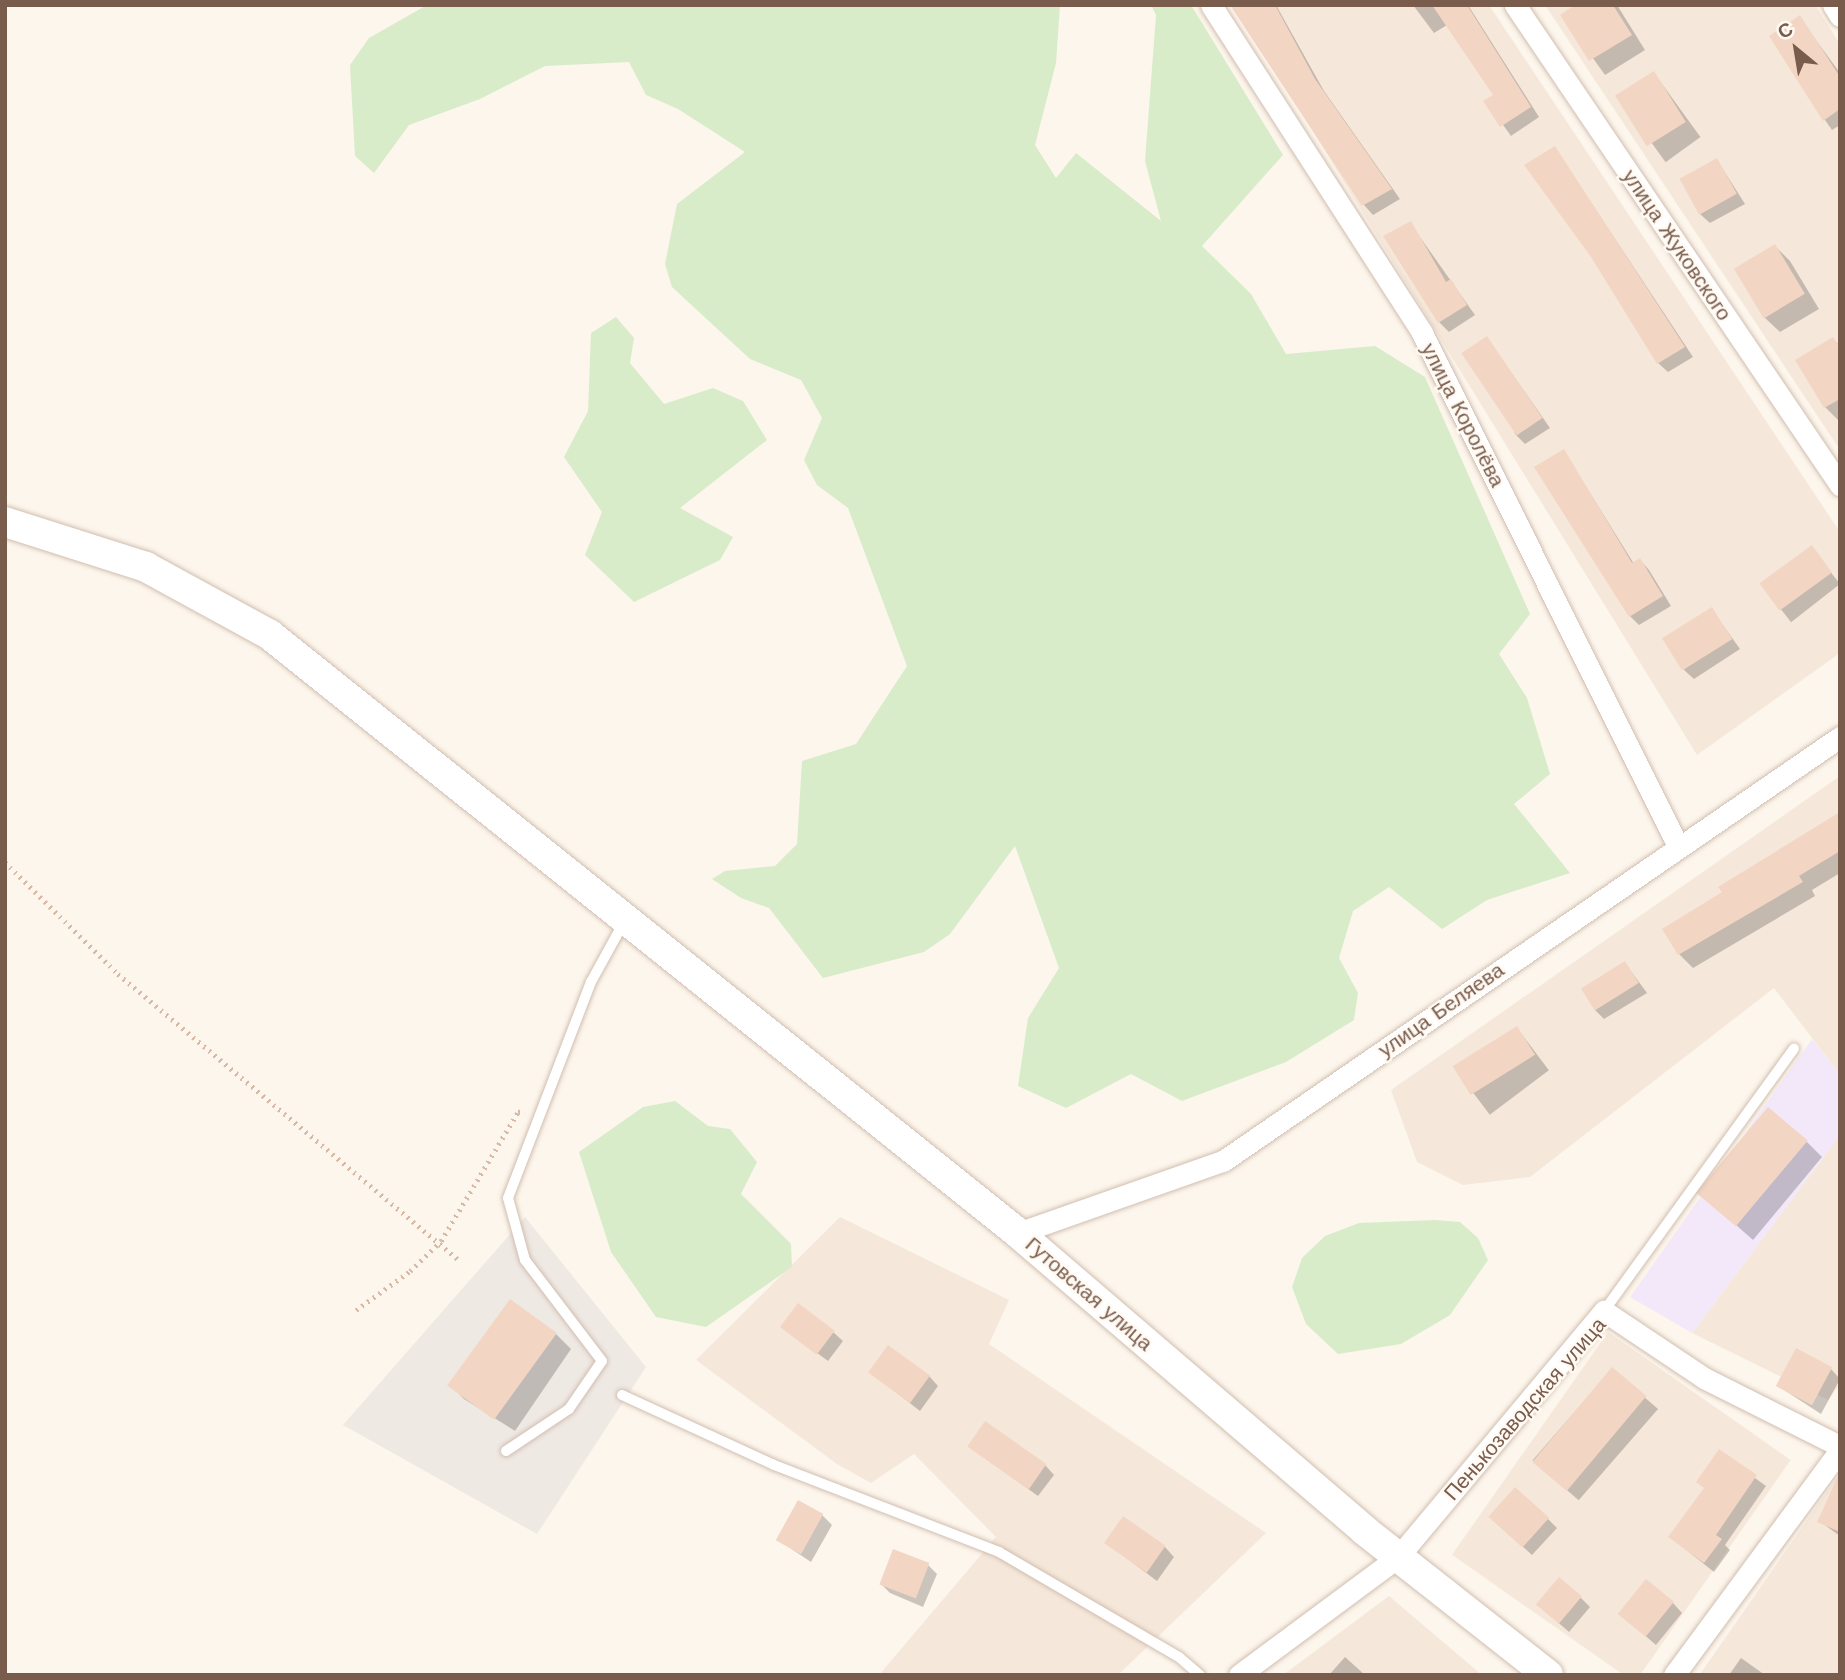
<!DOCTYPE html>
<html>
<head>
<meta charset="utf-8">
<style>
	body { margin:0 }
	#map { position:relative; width:1845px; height:1680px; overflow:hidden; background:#fdf6ec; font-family:"Work Sans",sans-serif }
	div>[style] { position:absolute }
	.residential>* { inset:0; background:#f5e8da; transform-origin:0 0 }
	.industrial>* { inset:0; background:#efe9e4 }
	.education>* { inset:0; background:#f3e8fa }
	.green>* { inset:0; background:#d8ecc9 }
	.shadow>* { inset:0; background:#0003; transform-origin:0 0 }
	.building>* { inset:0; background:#f3d5c3; transform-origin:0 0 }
	.path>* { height:4.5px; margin-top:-2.25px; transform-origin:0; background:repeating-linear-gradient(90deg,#d9b8a5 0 2px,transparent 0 7px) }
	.roads { filter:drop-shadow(0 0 2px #d1beb0) drop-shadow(0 0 2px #d1beb0) }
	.lane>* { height:10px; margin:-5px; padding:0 5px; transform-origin:5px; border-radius:5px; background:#fff }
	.street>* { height:21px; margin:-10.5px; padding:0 10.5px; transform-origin:10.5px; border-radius:10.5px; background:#fff }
	.secondary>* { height:30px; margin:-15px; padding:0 15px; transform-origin:15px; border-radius:15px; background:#fff }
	span { translate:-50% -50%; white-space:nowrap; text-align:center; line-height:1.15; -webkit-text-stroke:5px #fffaf3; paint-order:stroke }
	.street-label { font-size:21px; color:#7a5c4d }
	.frame { position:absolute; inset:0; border:7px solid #7a5c4d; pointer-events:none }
	.north { position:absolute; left:1761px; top:14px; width:70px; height:70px; -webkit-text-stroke:5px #fffaf3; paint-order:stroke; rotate:330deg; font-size:19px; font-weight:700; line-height:28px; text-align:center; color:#7a5c4d }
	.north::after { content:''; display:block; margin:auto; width:24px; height:32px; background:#7a5c4d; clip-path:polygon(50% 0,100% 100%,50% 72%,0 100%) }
</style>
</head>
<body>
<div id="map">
	<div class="residential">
		<div style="clip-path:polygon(1235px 5px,1489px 5px,1840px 532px,1840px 653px,1697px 755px)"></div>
		<div style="clip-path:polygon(1545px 5px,1815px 5px,1840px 44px,1840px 450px)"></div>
		<div style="clip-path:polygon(1840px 776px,1840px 1075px,1774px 988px,1530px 1177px,1463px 1185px,1417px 1162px,1391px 1090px)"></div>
		<div style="clip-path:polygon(1840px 1135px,1840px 1384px,1828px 1400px,1692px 1333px)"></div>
		<div style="clip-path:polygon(840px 1217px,1009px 1300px,989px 1344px,1266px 1533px,1118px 1675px,879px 1675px,996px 1537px,914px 1454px,871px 1483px,837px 1464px,696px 1360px)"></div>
		<div style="left:1608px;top:1332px;width:223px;height:272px;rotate:35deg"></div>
		<div style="clip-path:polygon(1840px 1473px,1840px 1675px,1701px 1675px,1700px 1674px)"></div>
		<div style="clip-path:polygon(1389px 1596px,1482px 1675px,1283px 1675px)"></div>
	</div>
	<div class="industrial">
		<div style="clip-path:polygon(525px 1217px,646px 1367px,537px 1534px,343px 1425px)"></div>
	</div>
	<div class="education">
		<div style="clip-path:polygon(1812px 1039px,1840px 1075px,1840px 1135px,1692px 1333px,1630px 1297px)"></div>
	</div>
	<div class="green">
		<div style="clip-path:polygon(427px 5px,1060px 5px,1056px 63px,1035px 145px,1056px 178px,1076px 153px,1161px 221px,1145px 161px,1156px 15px,1151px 5px,1191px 5px,1283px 155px,1202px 246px,1251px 294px,1286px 354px,1375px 346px,1425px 377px,1530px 614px,1499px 654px,1527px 698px,1550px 774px,1514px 804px,1570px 873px,1487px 900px,1442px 929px,1389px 887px,1353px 911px,1339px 958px,1358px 993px,1354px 1020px,1286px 1062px,1182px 1101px,1131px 1074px,1066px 1108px,1018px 1086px,1028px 1018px,1059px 968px,1015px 846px,950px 934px,924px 952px,823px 978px,769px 908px,741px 898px,712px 879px,725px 871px,775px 866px,797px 844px,802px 761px,856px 744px,907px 666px,848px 508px,817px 485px,804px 460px,822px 418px,801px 380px,750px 359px,672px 287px,665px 264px,677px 204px,745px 152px,678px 109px,646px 95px,629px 62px,545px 66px,480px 99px,409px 125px,374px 173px,355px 156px,350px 65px,369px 38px)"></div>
		<div style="clip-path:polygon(616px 317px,634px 338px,630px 363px,664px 404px,713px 388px,743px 401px,767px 440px,680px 508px,733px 537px,720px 560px,634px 602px,585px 555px,602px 512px,564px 457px,588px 411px,591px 333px)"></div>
		<div style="clip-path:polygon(675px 1101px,708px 1126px,730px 1129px,757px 1162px,741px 1194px,791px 1244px,792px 1267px,706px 1327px,656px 1317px,611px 1252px,579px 1152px,643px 1107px)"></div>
		<div style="clip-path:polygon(1435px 1220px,1460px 1222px,1478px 1238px,1488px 1260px,1450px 1315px,1401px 1344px,1338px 1354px,1306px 1324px,1292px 1287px,1302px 1258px,1325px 1236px,1359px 1223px)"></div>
	</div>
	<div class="shadow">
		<div style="clip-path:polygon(1234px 5px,1276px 5px,1324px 91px,1400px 199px,1373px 215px,1364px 205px)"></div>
		<div style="clip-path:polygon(1413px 5px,1468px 5px,1539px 117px,1511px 136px,1486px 101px,1495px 95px,1447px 25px,1434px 33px)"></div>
		<div style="clip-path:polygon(1578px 5px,1617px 5px,1645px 50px,1605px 75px,1562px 15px)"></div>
		<div style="clip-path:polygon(1799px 17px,1840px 73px,1840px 125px,1832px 130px,1806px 93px)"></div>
		<div style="left:1654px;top:73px;width:79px;height:43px;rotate:54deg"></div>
		<div style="clip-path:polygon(1555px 148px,1693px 357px,1668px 372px,1658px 363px)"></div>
		<div style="clip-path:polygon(1717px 160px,1745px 204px,1710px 223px,1700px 214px)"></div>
		<div style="clip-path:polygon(1410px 223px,1475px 315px,1449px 332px,1439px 322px)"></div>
		<div style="clip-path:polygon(1775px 246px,1790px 261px,1819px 309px,1780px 332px,1765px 318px)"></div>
		<div style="clip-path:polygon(1487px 338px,1550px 428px,1525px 444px,1515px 434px)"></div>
		<div style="clip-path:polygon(1833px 339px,1840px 346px,1840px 422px,1825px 407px)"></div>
		<div style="clip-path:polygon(1564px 451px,1634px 564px,1640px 560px,1649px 570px,1671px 606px,1639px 625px,1630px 616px)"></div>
		<div style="left:1811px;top:547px;width:47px;height:62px;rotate:52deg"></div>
		<div style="clip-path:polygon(1712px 610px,1740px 649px,1694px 679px,1684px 670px)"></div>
		<div style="clip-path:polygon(1840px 814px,1840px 873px,1812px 890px,1815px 896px,1693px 968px,1679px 954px,1724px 893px)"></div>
		<div style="clip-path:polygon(1625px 963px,1647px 993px,1604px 1019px,1595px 1010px)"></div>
		<div style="left:1517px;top:1028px;width:53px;height:74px;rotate:53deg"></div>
		<div style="clip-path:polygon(1807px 1142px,1822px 1157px,1753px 1240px,1701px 1194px)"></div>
		<div style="clip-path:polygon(782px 1327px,833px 1332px,843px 1341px,828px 1361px)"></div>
		<div style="clip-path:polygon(556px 1334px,571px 1349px,515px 1431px,464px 1399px,450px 1385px)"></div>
		<div style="left:1612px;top:1369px;width:61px;height:121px;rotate:41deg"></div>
		<div style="clip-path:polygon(1831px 1369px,1840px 1379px,1821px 1414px,1778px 1386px)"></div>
		<div style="clip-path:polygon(870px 1372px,929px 1376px,938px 1386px,920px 1411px)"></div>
		<div style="clip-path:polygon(968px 1446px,1045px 1465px,1054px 1475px,1038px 1496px)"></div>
		<div style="clip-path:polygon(1719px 1452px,1766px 1486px,1725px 1545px,1730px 1550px,1714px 1572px,1670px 1537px,1706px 1489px)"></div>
		<div style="clip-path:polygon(1840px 1491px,1840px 1536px,1819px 1521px)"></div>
		<div style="clip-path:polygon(822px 1515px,832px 1525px,811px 1562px,778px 1540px)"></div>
		<div style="clip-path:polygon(1548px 1519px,1557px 1528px,1532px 1555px,1500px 1526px)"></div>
		<div style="clip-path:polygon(1105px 1542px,1165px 1547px,1174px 1557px,1157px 1581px)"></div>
		<div style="clip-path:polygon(928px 1565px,937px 1574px,923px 1607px,890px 1593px,881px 1584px)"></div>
		<div style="clip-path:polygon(1580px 1597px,1590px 1607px,1569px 1632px,1538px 1605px)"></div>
		<div style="clip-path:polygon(1673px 1603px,1682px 1613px,1656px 1645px,1620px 1614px)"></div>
		<div style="clip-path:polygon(1345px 1657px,1365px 1675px,1329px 1675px)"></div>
		<div style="clip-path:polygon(1741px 1658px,1765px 1675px,1729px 1675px)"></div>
	</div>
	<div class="building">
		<div style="clip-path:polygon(1230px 5px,1275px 5px,1315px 79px,1392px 189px,1362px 206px)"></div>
		<div style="clip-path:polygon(1432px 5px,1467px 5px,1531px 107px,1500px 127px,1483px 101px,1493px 95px)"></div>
		<div style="clip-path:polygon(1575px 5px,1613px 5px,1632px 35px,1589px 61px,1560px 15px)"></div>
		<div style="clip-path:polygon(1800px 15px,1840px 77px,1840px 109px,1823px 121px,1769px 36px)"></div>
		<div style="left:1654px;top:71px;width:60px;height:46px;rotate:58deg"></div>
		<div style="clip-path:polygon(1555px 146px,1685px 347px,1657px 364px,1591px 257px,1524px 165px)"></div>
		<div style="left:1717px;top:158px;width:41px;height:43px;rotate:61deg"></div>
		<div style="clip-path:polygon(1411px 221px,1446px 282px,1451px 279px,1467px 305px,1438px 323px,1383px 236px)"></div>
		<div style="left:1775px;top:244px;width:58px;height:48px;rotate:59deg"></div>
		<div style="left:1487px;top:336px;width:99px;height:31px;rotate:56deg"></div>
		<div style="clip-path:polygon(1833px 337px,1840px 348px,1840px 399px,1824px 408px,1795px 360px)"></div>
		<div style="clip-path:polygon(1564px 449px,1632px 563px,1640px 558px,1663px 596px,1629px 617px,1534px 467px)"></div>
		<div style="left:1812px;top:545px;width:34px;height:65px;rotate:54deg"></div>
		<div style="left:1712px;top:607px;width:38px;height:59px;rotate:58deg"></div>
		<div style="clip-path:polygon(1840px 812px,1840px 851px,1799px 876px,1803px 882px,1678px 955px,1662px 929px,1722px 892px,1718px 887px)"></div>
		<div style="left:1625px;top:961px;width:26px;height:52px;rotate:58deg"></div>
		<div style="left:1517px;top:1026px;width:34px;height:76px;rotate:58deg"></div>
		<div style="left:1768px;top:1107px;width:52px;height:112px;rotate:40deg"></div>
		<div style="left:510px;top:1299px;width:58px;height:107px;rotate:36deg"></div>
		<div style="left:798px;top:1303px;width:46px;height:30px;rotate:37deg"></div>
		<div style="left:888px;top:1345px;width:52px;height:34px;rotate:36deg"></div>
		<div style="left:1796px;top:1348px;width:41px;height:43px;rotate:28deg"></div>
		<div style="left:1612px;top:1367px;width:45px;height:124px;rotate:40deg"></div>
		<div style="left:985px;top:1421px;width:75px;height:31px;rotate:35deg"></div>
		<div style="clip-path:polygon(1719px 1449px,1757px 1475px,1716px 1535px,1722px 1539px,1704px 1563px,1668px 1537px,1704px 1488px,1696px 1482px)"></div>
		<div style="clip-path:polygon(1840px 1472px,1840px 1532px,1817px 1522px)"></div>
		<div style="left:1515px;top:1487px;width:46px;height:40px;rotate:42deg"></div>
		<div style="left:798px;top:1500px;width:29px;height:46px;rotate:29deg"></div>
		<div style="left:1123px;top:1516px;width:52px;height:33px;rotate:35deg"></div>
		<div style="left:893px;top:1549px;width:39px;height:38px;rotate:21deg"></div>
		<div style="left:1559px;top:1577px;width:30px;height:36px;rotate:40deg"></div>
		<div style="left:1646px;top:1579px;width:36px;height:45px;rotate:39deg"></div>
	</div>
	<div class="path">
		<div style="left:5px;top:862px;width:159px;rotate:44.7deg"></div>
		<div style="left:118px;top:974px;width:446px;rotate:40deg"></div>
		<div style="left:356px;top:1310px;width:67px;rotate:-35.8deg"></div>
		<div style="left:410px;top:1271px;width:43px;rotate:-44.1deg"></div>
		<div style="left:441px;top:1241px;width:150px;rotate:-59.2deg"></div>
		<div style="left:518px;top:1112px;width:7px;rotate:-8deg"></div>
	</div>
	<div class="roads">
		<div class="lane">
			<div style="left:1604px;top:1311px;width:324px;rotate:-54.1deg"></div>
			<div style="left:622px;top:1395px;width:167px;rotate:24.7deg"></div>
			<div style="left:774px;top:1465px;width:241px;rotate:21.1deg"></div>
			<div style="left:999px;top:1552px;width:208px;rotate:30.3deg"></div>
			<div style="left:1179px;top:1657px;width:28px;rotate:41deg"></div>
			<div style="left:506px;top:1451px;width:76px;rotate:-33.7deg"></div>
			<div style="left:569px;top:1409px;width:58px;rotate:-55.5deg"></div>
			<div style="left:602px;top:1361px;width:127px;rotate:-127.3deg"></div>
			<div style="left:525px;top:1260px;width:64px;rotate:-105.3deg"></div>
			<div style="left:508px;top:1198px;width:231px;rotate:-69deg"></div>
			<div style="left:591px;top:982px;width:68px;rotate:-61.2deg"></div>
		</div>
		<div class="street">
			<div style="left:1211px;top:5px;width:390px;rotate:57.2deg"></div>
			<div style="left:1422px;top:333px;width:573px;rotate:63.48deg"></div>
			<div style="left:1515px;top:5px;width:580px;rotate:55.9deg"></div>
			<div style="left:1833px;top:5px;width:13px;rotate:58deg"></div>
			<div style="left:1018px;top:1233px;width:217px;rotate:-19.4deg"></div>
			<div style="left:1223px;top:1161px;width:749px;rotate:-34.5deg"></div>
			<div style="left:1239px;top:1675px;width:198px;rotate:-36.6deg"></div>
			<div style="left:1398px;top:1557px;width:321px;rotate:-50.1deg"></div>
			<div style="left:1604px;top:1311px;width:120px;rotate:33.8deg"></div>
			<div style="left:1704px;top:1378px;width:152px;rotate:26.6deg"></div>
			<div style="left:1674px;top:1675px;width:280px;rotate:-53.6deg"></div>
		</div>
		<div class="secondary">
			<div style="left:5px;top:522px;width:148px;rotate:17.7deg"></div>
			<div style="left:146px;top:567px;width:141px;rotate:28.7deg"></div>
			<div style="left:270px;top:635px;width:958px;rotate:38.64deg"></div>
			<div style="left:1018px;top:1233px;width:456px;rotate:40.6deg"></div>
			<div style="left:1364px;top:1530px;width:234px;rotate:38.2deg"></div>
		</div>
	</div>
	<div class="street-label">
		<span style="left:1677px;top:245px;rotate:56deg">улица Жуковского</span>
		<span style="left:1463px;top:415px;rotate:63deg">улица Королёва</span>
		<span style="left:1441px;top:1010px;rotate:-35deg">улица Беляева</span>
		<span style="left:1089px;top:1294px;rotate:41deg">Гутовская улица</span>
		<span style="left:1525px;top:1409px;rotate:-49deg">Пенькозаводская улица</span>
	</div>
	<div class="frame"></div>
	<div class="north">С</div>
</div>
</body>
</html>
